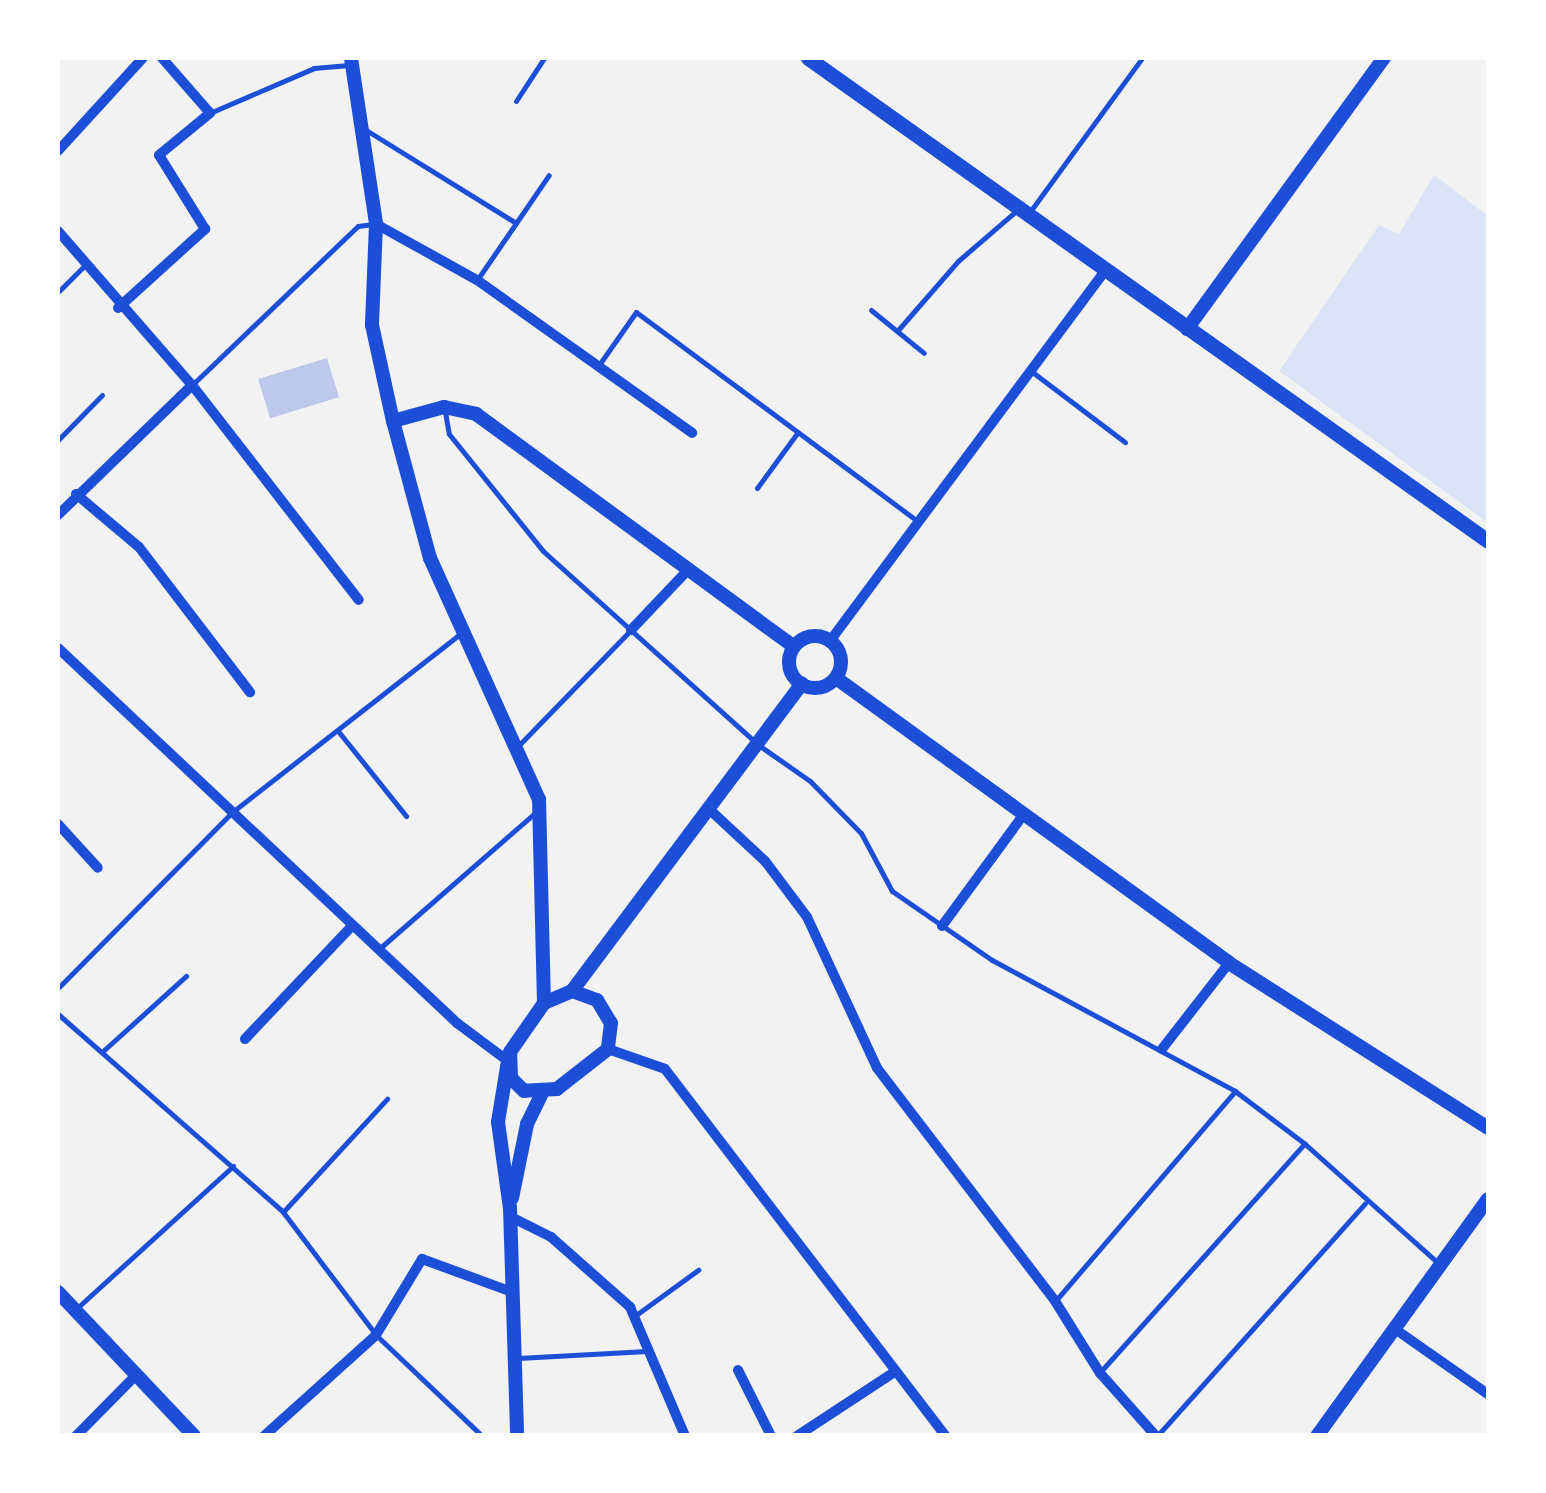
<!DOCTYPE html>
<html>
<head>
<meta charset="utf-8">
<style>
	body { margin:0 }
	#map { position:relative; width:1546px; height:1493px; overflow:hidden; background:#f2f2f2; font-family:Inter,sans-serif }
	div>[style] { position:absolute }
	.green>* { inset:0; background:#dbe4f7 }
	.building>* { inset:0; background:#bdc9ec; transform-origin:0 0 }
	.service>* { height:5px; margin:-2.5px; padding:0 2.5px; transform-origin:2.5px; border-radius:2.5px; background:#1d4ed8 }
	.minor>* { height:10px; margin:-5px; padding:0 5px; transform-origin:5px; border-radius:5px; background:#1d4ed8 }
	.tertiary>* { height:14px; margin:-7px; padding:0 7px; transform-origin:7px; border-radius:7px; background:#1d4ed8 }
	.tertiary>.ring { margin:-7px; padding:0; box-sizing:content-box; background:none; border:14px solid #1d4ed8; border-radius:50% }
	.secondary>* { height:15px; margin:-7.5px; padding:0 7.5px; transform-origin:7.5px; border-radius:7.5px; background:#1d4ed8 }
	span { translate:-50% -50%; white-space:nowrap; text-align:center; line-height:1.15; -webkit-text-stroke:10px #fff; paint-order:stroke }
	.frame { position:absolute; inset:0; border:60px solid #fff; pointer-events:none }
</style>
</head>
<body>
<div id="map">
	<div class="green">
		<div style="clip-path:polygon(1434px 175px,1488px 216px,1488px 523px,1279px 371px,1379px 225px,1399px 234px)"></div>
	</div>
	<div class="building">
		<div style="left:327px;top:358px;width:41px;height:72px;rotate:73deg"></div>
	</div>
	<div class="service">
		<div style="left:516px;top:101px;width:51px;rotate:-56.9deg"></div>
		<div style="left:212px;top:112px;width:111px;rotate:-23.3deg"></div>
		<div style="left:314px;top:68px;width:38px;rotate:-5deg"></div>
		<div style="left:366px;top:130px;width:176px;rotate:31.8deg"></div>
		<div style="left:1029px;top:213px;width:192px;rotate:-53.9deg"></div>
		<div style="left:477px;top:280px;width:127px;rotate:-55.6deg"></div>
		<div style="left:58px;top:292px;width:35px;rotate:-45deg"></div>
		<div style="left:871px;top:310px;width:68px;rotate:39.1deg"></div>
		<div style="left:898px;top:330px;width:91px;rotate:-49deg"></div>
		<div style="left:958px;top:261px;width:78px;rotate:-40.8deg"></div>
		<div style="left:601px;top:362px;width:61px;rotate:-55deg"></div>
		<div style="left:636px;top:312px;width:350px;rotate:36.6deg"></div>
		<div style="left:1031px;top:371px;width:118px;rotate:37.1deg"></div>
		<div style="left:193px;top:384px;width:228px;rotate:-43.8deg"></div>
		<div style="left:358px;top:226px;width:15px;rotate:-8deg"></div>
		<div style="left:445px;top:412px;width:22px;rotate:80deg"></div>
		<div style="left:449px;top:434px;width:150px;rotate:51.2deg"></div>
		<div style="left:543px;top:551px;width:288px;rotate:42deg"></div>
		<div style="left:757px;top:744px;width:65px;rotate:34.9deg"></div>
		<div style="left:810px;top:781px;width:73px;rotate:45.6deg"></div>
		<div style="left:861px;top:833px;width:66px;rotate:61.9deg"></div>
		<div style="left:892px;top:891px;width:121px;rotate:34.6deg"></div>
		<div style="left:992px;top:960px;width:276px;rotate:28.3deg"></div>
		<div style="left:1235px;top:1091px;width:88px;rotate:37.1deg"></div>
		<div style="left:1305px;top:1144px;width:178px;rotate:41.8deg"></div>
		<div style="left:58px;top:440px;width:63px;rotate:-45.6deg"></div>
		<div style="left:757px;top:488px;width:69px;rotate:-53.8deg"></div>
		<div style="left:338px;top:731px;width:109px;rotate:51.3deg"></div>
		<div style="left:518px;top:746px;width:159px;rotate:-45.8deg"></div>
		<div style="left:380px;top:948px;width:208px;rotate:-41.1deg"></div>
		<div style="left:58px;top:988px;width:246px;rotate:-45.3deg"></div>
		<div style="left:231px;top:813px;width:291px;rotate:-38deg"></div>
		<div style="left:58px;top:1014px;width:300px;rotate:41.3deg"></div>
		<div style="left:283px;top:1212px;width:154px;rotate:52.9deg"></div>
		<div style="left:376px;top:1335px;width:146px;rotate:43.6deg"></div>
		<div style="left:103px;top:1051px;width:112px;rotate:-42.1deg"></div>
		<div style="left:283px;top:1212px;width:154px;rotate:-47.4deg"></div>
		<div style="left:1057px;top:1299px;width:274px;rotate:-49.4deg"></div>
		<div style="left:77px;top:1308px;width:211px;rotate:-42.3deg"></div>
		<div style="left:636px;top:1315px;width:77px;rotate:-36deg"></div>
		<div style="left:518px;top:1358px;width:129px;rotate:-3.1deg"></div>
		<div style="left:1102px;top:1370px;width:303px;rotate:-48.2deg"></div>
		<div style="left:1157px;top:1436px;width:312px;rotate:-48.2deg"></div>
	</div>
	<div class="minor">
		<div style="left:58px;top:151px;width:126px;rotate:-47.6deg"></div>
		<div style="left:376px;top:224px;width:115px;rotate:29deg"></div>
		<div style="left:477px;top:280px;width:264px;rotate:35.4deg"></div>
		<div style="left:58px;top:231px;width:204px;rotate:49deg"></div>
		<div style="left:192px;top:385px;width:272px;rotate:52.2deg"></div>
		<div style="left:118px;top:308px;width:118px;rotate:-42.2deg"></div>
		<div style="left:205px;top:229px;width:87px;rotate:-121.9deg"></div>
		<div style="left:159px;top:155px;width:66px;rotate:-39.5deg"></div>
		<div style="left:210px;top:113px;width:73px;rotate:-131.1deg"></div>
		<div style="left:76px;top:494px;width:82px;rotate:40.1deg"></div>
		<div style="left:139px;top:547px;width:183px;rotate:52.6deg"></div>
		<div style="left:58px;top:515px;width:187px;rotate:-44.1deg"></div>
		<div style="left:631px;top:630px;width:83px;rotate:-46.5deg"></div>
		<div style="left:830px;top:641px;width:461px;rotate:-53.4deg"></div>
		<div style="left:58px;top:648px;width:548px;rotate:43.22deg"></div>
		<div style="left:457px;top:1023px;width:64px;rotate:36.7deg"></div>
		<div style="left:709px;top:809px;width:76px;rotate:42.9deg"></div>
		<div style="left:765px;top:861px;width:70px;rotate:53.1deg"></div>
		<div style="left:807px;top:917px;width:166px;rotate:65.1deg"></div>
		<div style="left:877px;top:1068px;width:293px;rotate:52.6deg"></div>
		<div style="left:1055px;top:1301px;width:85px;rotate:58deg"></div>
		<div style="left:1100px;top:1373px;width:84px;rotate:48.4deg"></div>
		<div style="left:58px;top:824px;width:59px;rotate:47.7deg"></div>
		<div style="left:942px;top:926px;width:139px;rotate:-53.8deg"></div>
		<div style="left:245px;top:1039px;width:156px;rotate:-46.6deg"></div>
		<div style="left:608px;top:1049px;width:60px;rotate:19.3deg"></div>
		<div style="left:665px;top:1069px;width:462px;rotate:52.6deg"></div>
		<div style="left:1162px;top:1049px;width:109px;rotate:-52.1deg"></div>
		<div style="left:511px;top:1217px;width:45px;rotate:26.6deg"></div>
		<div style="left:551px;top:1237px;width:106px;rotate:41.5deg"></div>
		<div style="left:630px;top:1307px;width:140px;rotate:66.9deg"></div>
		<div style="left:1395px;top:1329px;width:113px;rotate:35deg"></div>
		<div style="left:738px;top:1370px;width:74px;rotate:63.4deg"></div>
		<div style="left:76px;top:1436px;width:86px;rotate:-45.5deg"></div>
		<div style="left:264px;top:1436px;width:151px;rotate:-42deg"></div>
		<div style="left:376px;top:1335px;width:89px;rotate:-58.8deg"></div>
		<div style="left:422px;top:1259px;width:96px;rotate:20.1deg"></div>
		<div style="left:797px;top:1436px;width:118px;rotate:-33.3deg"></div>
	</div>
	<div class="tertiary">
		<div style="left:351px;top:58px;width:168px;rotate:81.4deg"></div>
		<div style="left:376px;top:224px;width:101px;rotate:92.3deg"></div>
		<div style="left:372px;top:325px;width:98px;rotate:77.7deg"></div>
		<div style="left:393px;top:421px;width:142px;rotate:74.9deg"></div>
		<div style="left:430px;top:558px;width:265px;rotate:65.7deg"></div>
		<div style="left:539px;top:799px;width:204px;rotate:88.6deg"></div>
		<div style="left:1187px;top:329px;width:335px;rotate:-54deg"></div>
		<div style="left:393px;top:421px;width:53px;rotate:-15.4deg"></div>
		<div style="left:444px;top:407px;width:33px;rotate:12deg"></div>
		<div style="left:476px;top:414px;width:394px;rotate:36.2deg"></div>
		<div class="ring" style="left:789px;top:636px;width:38px;height:38px"></div>
		<div style="left:836px;top:678px;width:485px;rotate:35.9deg"></div>
		<div style="left:1229px;top:963px;width:307px;rotate:32.5deg"></div>
		<div style="left:572px;top:991px;width:384px;rotate:-53.2deg"></div>
		<div style="left:572px;top:991px;width:27px;rotate:20deg"></div>
		<div style="left:597px;top:1000px;width:27px;rotate:59deg"></div>
		<div style="left:611px;top:1023px;width:26px;rotate:97deg"></div>
		<div style="left:608px;top:1049px;width:65px;rotate:141.9deg"></div>
		<div style="left:557px;top:1089px;width:33px;rotate:177deg"></div>
		<div style="left:524px;top:1091px;width:18px;rotate:-135deg"></div>
		<div style="left:511px;top:1078px;width:26px;rotate:-92deg"></div>
		<div style="left:510px;top:1052px;width:60px;rotate:-55.2deg"></div>
		<div style="left:544px;top:1003px;width:30px;rotate:-23deg"></div>
		<div style="left:508px;top:1061px;width:62px;rotate:99.3deg"></div>
		<div style="left:498px;top:1122px;width:87px;rotate:82.1deg"></div>
		<div style="left:510px;top:1208px;width:228px;rotate:88.2deg"></div>
		<div style="left:512px;top:1198px;width:76px;rotate:-78.5deg"></div>
		<div style="left:527px;top:1124px;width:32px;rotate:-64deg"></div>
		<div style="left:58px;top:1292px;width:198px;rotate:46.6deg"></div>
		<div style="left:1317px;top:1436px;width:292px;rotate:-54.2deg"></div>
	</div>
	<div class="secondary">
		<div style="left:808px;top:58px;width:834px;rotate:35.39deg"></div>
	</div>
	<div class="frame"></div>
</div>
</body>
</html>
